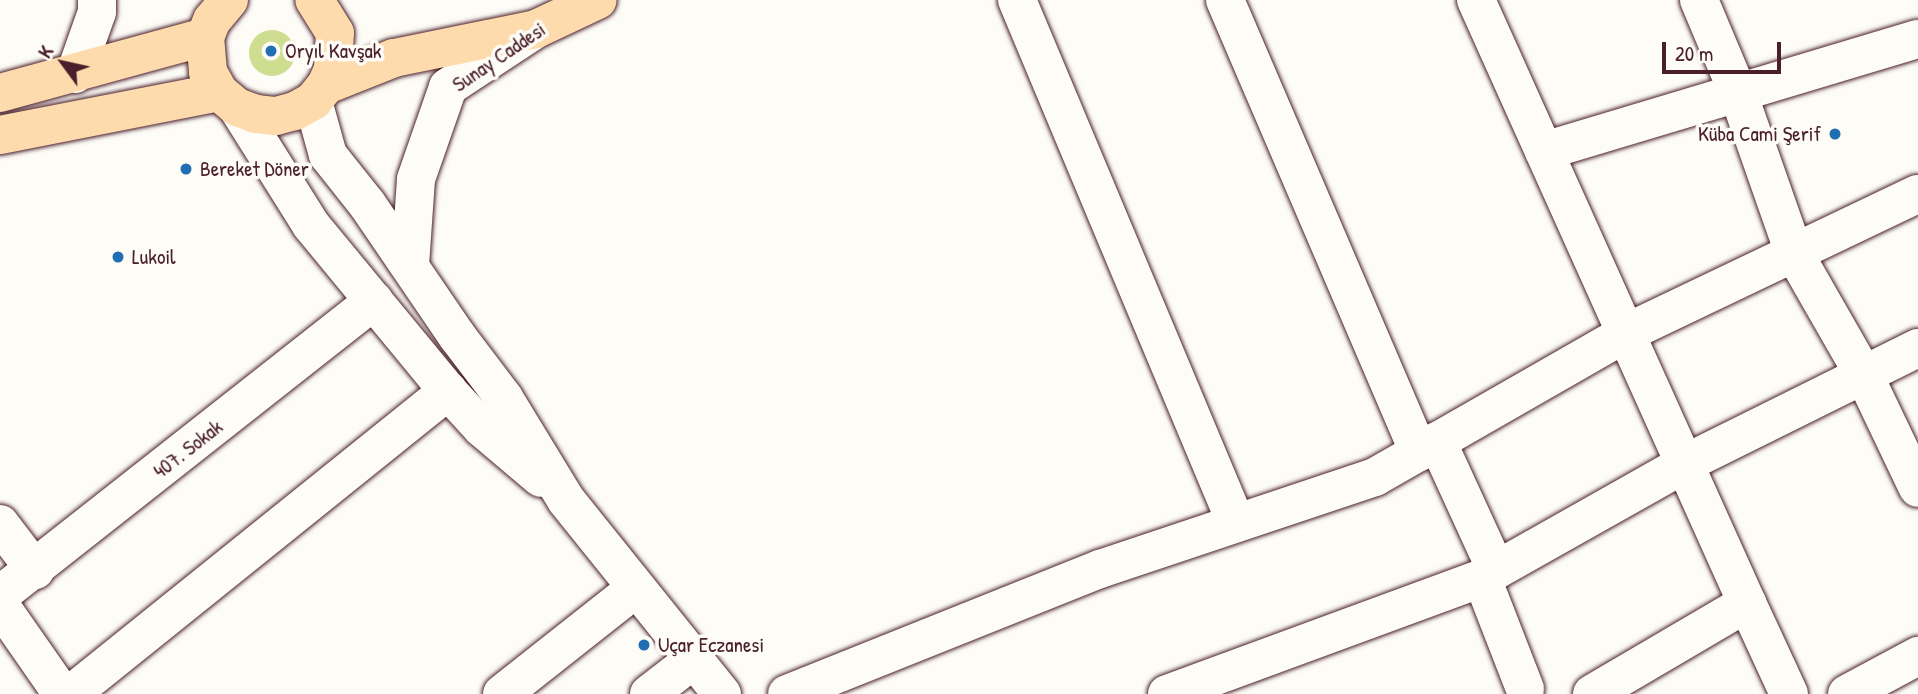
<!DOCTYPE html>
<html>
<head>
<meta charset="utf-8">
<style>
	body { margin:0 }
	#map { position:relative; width:1918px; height:694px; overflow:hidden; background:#fdfcf7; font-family:"Patrick Hand",sans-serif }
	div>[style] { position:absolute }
	.green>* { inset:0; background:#cfdd90 }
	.round { border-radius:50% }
	.roads { filter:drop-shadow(0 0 2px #4a1f2b) drop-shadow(0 0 2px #4a1f2b) }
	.minor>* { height:38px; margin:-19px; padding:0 19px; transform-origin:19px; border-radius:19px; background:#fdfcf7 }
	.major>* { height:38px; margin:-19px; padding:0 19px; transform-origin:19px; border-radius:19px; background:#fedbac }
	.dots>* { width:19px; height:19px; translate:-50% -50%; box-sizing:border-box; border:4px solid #fdfcf7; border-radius:50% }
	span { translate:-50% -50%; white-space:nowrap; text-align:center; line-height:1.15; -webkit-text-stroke:7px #fdfcf7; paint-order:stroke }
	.poi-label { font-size:21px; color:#4a1f2b }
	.left { translate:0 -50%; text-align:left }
	.right { translate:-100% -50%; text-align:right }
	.street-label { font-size:21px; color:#4a1f2b }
	.north { position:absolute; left:28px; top:28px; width:70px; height:70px; -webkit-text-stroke:5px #fdfcf7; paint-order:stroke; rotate:303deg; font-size:19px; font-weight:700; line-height:28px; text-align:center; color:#4a1f2b }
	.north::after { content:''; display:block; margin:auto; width:24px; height:32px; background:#4a1f2b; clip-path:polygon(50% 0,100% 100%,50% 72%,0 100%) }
	.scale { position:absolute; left:1662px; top:42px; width:119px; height:32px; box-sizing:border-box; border:4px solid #4a1f2b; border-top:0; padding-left:9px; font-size:21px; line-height:24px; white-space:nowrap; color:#4a1f2b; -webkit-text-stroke:5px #fdfcf7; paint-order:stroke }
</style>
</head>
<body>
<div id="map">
	<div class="green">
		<div class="round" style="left:249px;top:30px;width:46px;height:46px"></div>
	</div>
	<div class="roads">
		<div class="minor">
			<div style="left:1017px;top:0;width:567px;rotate:67.28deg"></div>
			<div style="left:1225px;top:0;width:492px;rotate:66.8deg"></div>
			<div style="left:1476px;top:0;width:661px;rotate:65.8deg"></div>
			<div style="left:1699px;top:0;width:101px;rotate:67.2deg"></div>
			<div style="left:1738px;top:93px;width:170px;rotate:70.7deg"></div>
			<div style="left:1794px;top:253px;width:141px;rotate:60.2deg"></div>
			<div style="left:1864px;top:375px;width:125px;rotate:64.5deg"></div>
			<div style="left:75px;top:74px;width:66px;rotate:-70.5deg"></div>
			<div style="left:97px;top:12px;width:12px;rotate:-90deg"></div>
			<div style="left:313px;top:101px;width:56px;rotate:74.5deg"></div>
			<div style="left:328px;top:155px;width:63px;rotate:51.5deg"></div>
			<div style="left:367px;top:204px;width:160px;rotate:55.7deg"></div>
			<div style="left:457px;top:336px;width:78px;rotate:52.8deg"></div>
			<div style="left:504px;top:398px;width:119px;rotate:58.7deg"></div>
			<div style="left:566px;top:500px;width:249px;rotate:51.2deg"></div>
			<div style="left:237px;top:107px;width:139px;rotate:57.9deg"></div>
			<div style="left:311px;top:225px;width:215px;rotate:50.5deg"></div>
			<div style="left:448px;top:391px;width:50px;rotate:47.4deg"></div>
			<div style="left:482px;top:428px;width:77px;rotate:40.3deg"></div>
			<div style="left:1544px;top:151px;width:390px;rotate:-16.7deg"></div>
			<div style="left:410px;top:265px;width:86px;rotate:-86deg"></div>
			<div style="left:416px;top:179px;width:97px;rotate:-70.8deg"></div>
			<div style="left:448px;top:87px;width:105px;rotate:-33.4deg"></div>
			<div style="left:1437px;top:441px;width:142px;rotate:65.4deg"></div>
			<div style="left:0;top:524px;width:58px;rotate:52.7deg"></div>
			<div style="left:1482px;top:578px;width:119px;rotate:68.8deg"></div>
			<div style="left:0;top:595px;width:476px;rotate:-38.2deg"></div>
			<div style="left:0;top:605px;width:108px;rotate:55.1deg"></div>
			<div style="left:71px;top:694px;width:484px;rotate:-38.8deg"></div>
			<div style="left:502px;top:694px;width:171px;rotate:-38.3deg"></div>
			<div style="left:649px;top:694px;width:56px;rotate:-37.7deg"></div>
			<div style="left:787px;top:694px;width:337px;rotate:-21.8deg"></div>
			<div style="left:1100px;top:569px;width:290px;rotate:-18.5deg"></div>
			<div style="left:1375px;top:477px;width:289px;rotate:-29.8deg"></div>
			<div style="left:1626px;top:333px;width:323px;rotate:-25.5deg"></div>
			<div style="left:1167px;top:694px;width:336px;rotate:-20.2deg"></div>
			<div style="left:1482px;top:578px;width:232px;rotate:-29.4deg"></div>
			<div style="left:1684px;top:464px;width:261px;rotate:-26.4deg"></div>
			<div style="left:1592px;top:694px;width:180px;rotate:-30.4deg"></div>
			<div style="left:1747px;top:603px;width:100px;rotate:65.2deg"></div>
			<div style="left:1847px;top:694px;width:81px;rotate:-28.2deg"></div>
		</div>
		<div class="major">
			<div style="left:229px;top:0;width:26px;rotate:130deg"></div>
			<div style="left:212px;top:20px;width:18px;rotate:112deg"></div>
			<div style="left:205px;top:37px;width:35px;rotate:85deg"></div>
			<div style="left:208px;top:72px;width:23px;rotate:61deg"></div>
			<div style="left:219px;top:92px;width:23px;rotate:40deg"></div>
			<div style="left:237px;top:107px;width:20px;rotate:20deg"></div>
			<div style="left:256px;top:114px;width:20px;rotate:6deg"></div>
			<div style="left:276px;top:116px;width:20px;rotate:-15deg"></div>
			<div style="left:295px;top:111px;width:21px;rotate:-29deg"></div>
			<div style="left:313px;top:101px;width:21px;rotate:-51deg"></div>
			<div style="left:326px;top:85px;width:17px;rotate:-66deg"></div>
			<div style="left:333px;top:69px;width:36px;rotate:-87deg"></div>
			<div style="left:335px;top:33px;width:39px;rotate:-122deg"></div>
			<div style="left:326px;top:85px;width:73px;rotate:-21.7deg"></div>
			<div style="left:394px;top:58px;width:145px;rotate:-11.5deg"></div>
			<div style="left:536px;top:29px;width:68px;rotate:-25.1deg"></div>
			<div style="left:0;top:93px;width:213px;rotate:-15.3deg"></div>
			<div style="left:0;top:135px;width:223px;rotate:-11.1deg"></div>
		</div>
	</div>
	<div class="dots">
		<div style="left:271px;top:51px;background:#1f6fb2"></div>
		<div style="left:1835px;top:134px;background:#1f6fb2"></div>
		<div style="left:186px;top:169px;background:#1f6fb2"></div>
		<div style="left:118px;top:257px;background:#1f6fb2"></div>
		<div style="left:644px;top:645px;background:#1f6fb2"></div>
	</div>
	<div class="poi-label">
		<span class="left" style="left:285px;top:51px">Oryıl Kavşak</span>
		<span class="right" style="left:1821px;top:134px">Küba Cami Şerif</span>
		<span class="left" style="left:200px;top:169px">Bereket Döner</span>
		<span class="left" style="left:132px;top:257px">Lukoil</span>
		<span class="left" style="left:658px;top:645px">Uçar Eczanesi</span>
	</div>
	<div class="street-label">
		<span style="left:499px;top:57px;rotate:-34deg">Sunay Caddesi</span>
		<span style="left:188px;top:449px;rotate:-38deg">407. Sokak</span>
	</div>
	<div class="north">K</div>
	<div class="scale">20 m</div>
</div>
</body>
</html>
